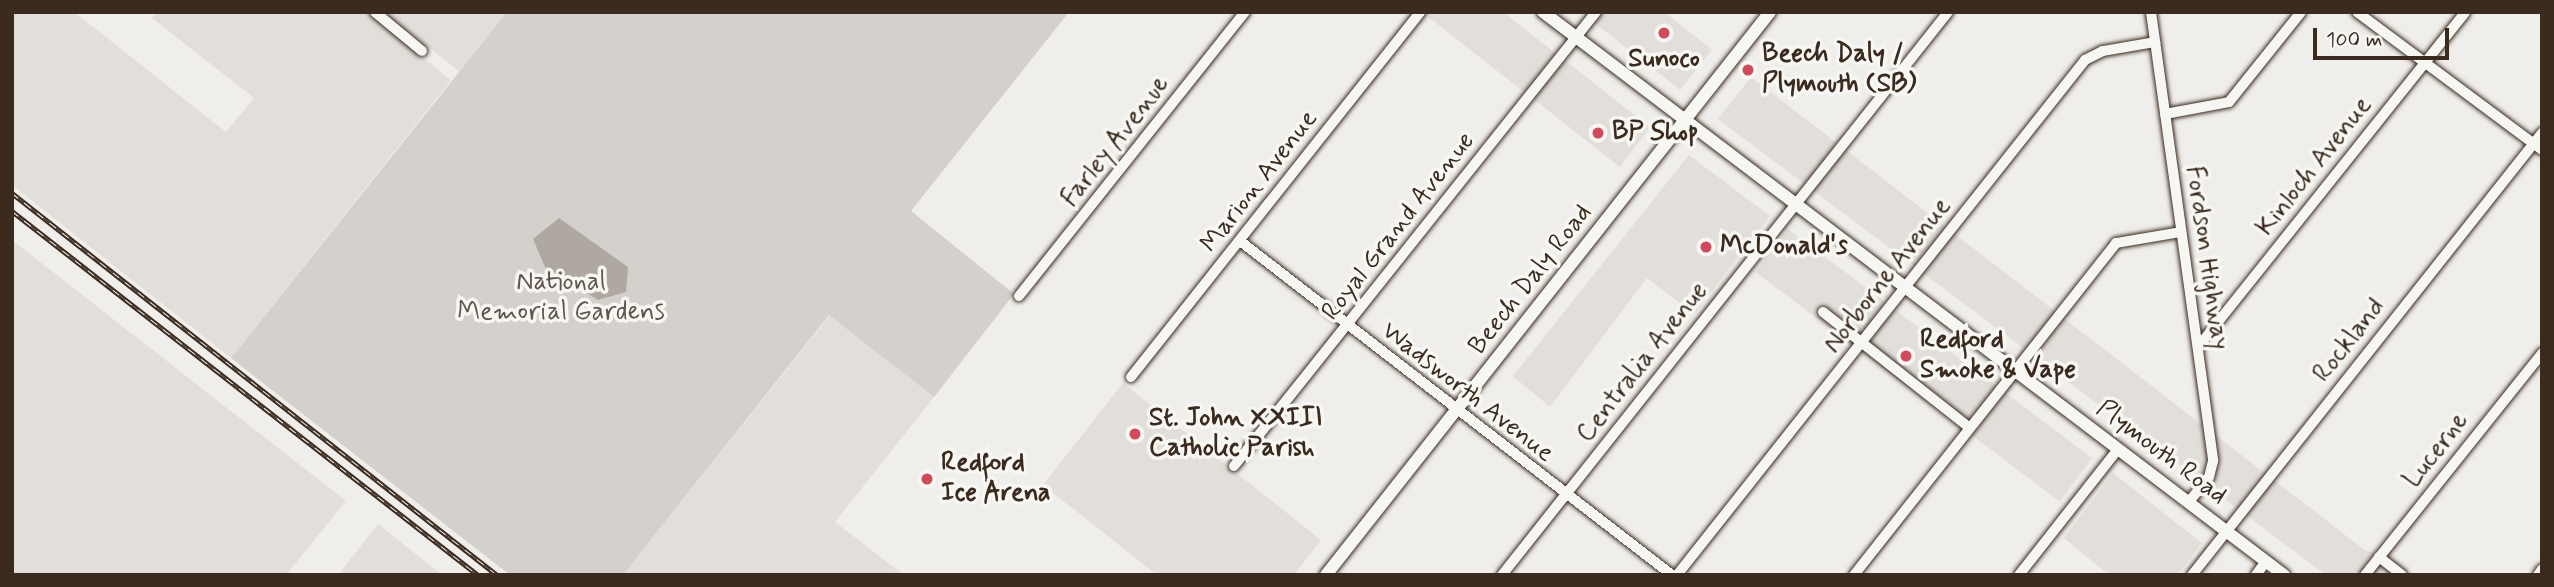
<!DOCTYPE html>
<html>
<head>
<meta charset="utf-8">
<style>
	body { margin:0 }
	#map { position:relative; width:2554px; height:587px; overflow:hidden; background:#efeeea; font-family:Mynerve,sans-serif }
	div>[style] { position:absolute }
	.built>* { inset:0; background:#e2dfdb; transform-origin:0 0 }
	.green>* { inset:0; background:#d4d1cc }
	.water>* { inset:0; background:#afa8a1 }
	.roads { filter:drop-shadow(0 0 2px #3b2a1e) drop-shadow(0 0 2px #3b2a1e) }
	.minor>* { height:10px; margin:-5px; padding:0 5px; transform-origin:5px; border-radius:5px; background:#f6f6f2 }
	.major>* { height:12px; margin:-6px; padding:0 6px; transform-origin:6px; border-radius:6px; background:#f6f6f2 }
	.rail>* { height:5px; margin-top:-2.5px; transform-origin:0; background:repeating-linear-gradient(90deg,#f6f6f2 0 8px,#3b2a1e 0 16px); box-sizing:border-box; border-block:2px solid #3b2a1e }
	.dots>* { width:19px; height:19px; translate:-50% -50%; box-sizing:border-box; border:4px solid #f6f6f2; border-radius:50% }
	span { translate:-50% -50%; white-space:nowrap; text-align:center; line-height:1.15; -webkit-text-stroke:7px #f6f6f2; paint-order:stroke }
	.poi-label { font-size:26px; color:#3b2a1e; font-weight:700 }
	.left { translate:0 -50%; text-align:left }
	.street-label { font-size:26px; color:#3b2a1e }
	.park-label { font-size:26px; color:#61544a }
	.frame { position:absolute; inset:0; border:14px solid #3b2a1e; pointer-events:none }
	.scale { position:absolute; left:2313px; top:28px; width:136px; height:32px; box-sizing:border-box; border:4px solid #3b2a1e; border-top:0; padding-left:9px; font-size:21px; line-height:24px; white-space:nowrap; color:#3b2a1e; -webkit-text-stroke:5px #f6f6f2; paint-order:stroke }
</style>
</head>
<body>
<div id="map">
	<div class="built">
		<div style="clip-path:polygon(12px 12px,74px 12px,226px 132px,254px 98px,152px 18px,157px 12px,365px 12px,451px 80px,231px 358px,12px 185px)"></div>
		<div style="clip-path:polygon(384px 12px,507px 12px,460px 72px)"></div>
		<div style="clip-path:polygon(1422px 12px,1503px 12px,1650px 127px,1620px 167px)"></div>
		<div style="clip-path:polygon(1581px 12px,1664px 12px,1712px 50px,1680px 90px)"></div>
		<div style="clip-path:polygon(1751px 77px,2366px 551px,2388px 556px,2412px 575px,2326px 575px,1718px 119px)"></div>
		<div style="clip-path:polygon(1689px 155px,1770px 216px,1694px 314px,1647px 278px,1550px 407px,1513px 376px)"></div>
		<div style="left:1788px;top:229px;width:381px;height:54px;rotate:37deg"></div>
		<div style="clip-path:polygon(12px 240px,346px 501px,286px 575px,12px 575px)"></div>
		<div style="clip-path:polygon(830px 315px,934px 397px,835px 522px,904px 575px,623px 575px)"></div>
		<div style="clip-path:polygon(1123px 383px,1321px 540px,1294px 575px,1157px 575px,1043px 485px)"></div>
		<div style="clip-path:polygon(2113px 473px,2202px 543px,2178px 575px,2109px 575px,2064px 538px)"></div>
		<div style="clip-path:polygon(378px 524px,442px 575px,338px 575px)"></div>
	</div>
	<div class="green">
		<div style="clip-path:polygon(507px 12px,1069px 12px,911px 211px,1014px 294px,934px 397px,829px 315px,623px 575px,510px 575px,231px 358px)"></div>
	</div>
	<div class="water">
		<div style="clip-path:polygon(559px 218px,628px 267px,626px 292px,598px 300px,545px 267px,533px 239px)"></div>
	</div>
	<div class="roads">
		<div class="minor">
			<div style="left:375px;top:12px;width:61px;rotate:39.7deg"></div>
			<div style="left:2151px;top:12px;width:453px;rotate:82.1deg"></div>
			<div style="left:2213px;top:461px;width:16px;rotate:104deg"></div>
			<div style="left:2209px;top:477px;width:32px;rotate:129deg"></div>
			<div style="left:2357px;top:12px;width:231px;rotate:36.7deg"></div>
			<div style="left:2165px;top:114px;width:65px;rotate:-10.6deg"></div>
			<div style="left:2229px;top:102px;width:115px;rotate:-51.3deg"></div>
			<div style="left:1240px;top:241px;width:546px;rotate:37.71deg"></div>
			<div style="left:1019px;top:296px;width:363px;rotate:-51.5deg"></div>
			<div style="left:1823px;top:312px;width:187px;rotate:38.3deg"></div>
			<div style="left:2198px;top:347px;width:428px;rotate:-51.4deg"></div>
			<div style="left:1131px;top:377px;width:466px;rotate:-51.6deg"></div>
			<div style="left:1234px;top:466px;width:581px;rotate:-51.43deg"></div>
			<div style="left:2379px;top:557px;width:29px;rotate:38deg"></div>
			<div style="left:1502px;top:575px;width:718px;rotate:-51.61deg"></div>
			<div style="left:1677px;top:575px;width:657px;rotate:-51.61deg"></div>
			<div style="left:2085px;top:60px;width:20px;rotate:-27deg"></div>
			<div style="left:2103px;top:51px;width:53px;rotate:-9.8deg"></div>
			<div style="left:1854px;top:575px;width:423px;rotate:-51.7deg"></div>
			<div style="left:2116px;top:243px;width:66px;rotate:-9.6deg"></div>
			<div style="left:2019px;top:575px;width:160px;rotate:-51.8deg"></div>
			<div style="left:2192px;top:575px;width:564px;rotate:-51.63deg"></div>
			<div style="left:2256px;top:575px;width:17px;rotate:-54deg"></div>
			<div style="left:2365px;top:575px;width:284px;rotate:-51.4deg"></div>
			<div style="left:2538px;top:575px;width:7px;rotate:-56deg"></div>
		</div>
		<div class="major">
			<div style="left:1543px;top:12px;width:931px;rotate:37.23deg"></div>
			<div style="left:1326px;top:575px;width:717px;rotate:-51.74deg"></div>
		</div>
	</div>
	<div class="rail">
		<div style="left:12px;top:193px;width:617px;rotate:38.22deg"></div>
		<div style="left:12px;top:211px;width:591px;rotate:37.99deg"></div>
	</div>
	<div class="dots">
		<div style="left:1664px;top:33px;background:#d1495b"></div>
		<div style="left:1748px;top:70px;background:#d1495b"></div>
		<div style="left:1598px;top:133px;background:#d1495b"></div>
		<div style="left:1706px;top:247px;background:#d1495b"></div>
		<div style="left:1906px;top:356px;background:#d1495b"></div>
		<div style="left:1135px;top:434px;background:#d1495b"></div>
		<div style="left:927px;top:479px;background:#d1495b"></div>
	</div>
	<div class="poi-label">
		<span class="left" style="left:1762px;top:70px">Beech Daly /<br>Plymouth (SB)</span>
		<span style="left:1664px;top:60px">Sunoco</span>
		<span class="left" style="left:1612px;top:133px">BP Shop</span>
		<span class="left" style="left:1720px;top:247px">McDonald's</span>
		<span class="left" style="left:1920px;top:356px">Redford<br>Smoke &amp; Vape</span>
		<span class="left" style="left:1149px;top:434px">St. John XXIII<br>Catholic Parish</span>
		<span class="left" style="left:941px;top:479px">Redford<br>Ice Arena</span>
	</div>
	<div class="street-label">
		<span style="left:1116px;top:142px;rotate:-52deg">Farley Avenue</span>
		<span style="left:2315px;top:167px;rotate:-52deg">Kinloch Avenue</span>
		<span style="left:1260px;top:182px;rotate:-52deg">Marion Avenue</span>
		<span style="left:1399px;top:227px;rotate:-52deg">Royal Grand Avenue</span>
		<span style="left:2206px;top:258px;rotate:82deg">Fordson Highway</span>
		<span style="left:1888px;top:276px;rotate:-52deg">Norborne Avenue</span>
		<span style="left:1531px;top:280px;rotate:-52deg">Beech Daly Road</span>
		<span style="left:2350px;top:341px;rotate:-52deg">Rockland</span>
		<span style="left:1643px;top:363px;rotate:-52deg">Centralia Avenue</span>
		<span style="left:1467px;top:393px;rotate:38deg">Wadsworth Avenue</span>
		<span style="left:2437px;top:451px;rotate:-52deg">Lucerne</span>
		<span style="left:2161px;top:453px;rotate:37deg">Plymouth Road</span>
	</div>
	<div class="park-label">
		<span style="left:561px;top:298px">National<br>Memorial Gardens</span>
	</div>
	<div class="frame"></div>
	<div class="scale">100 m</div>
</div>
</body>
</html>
